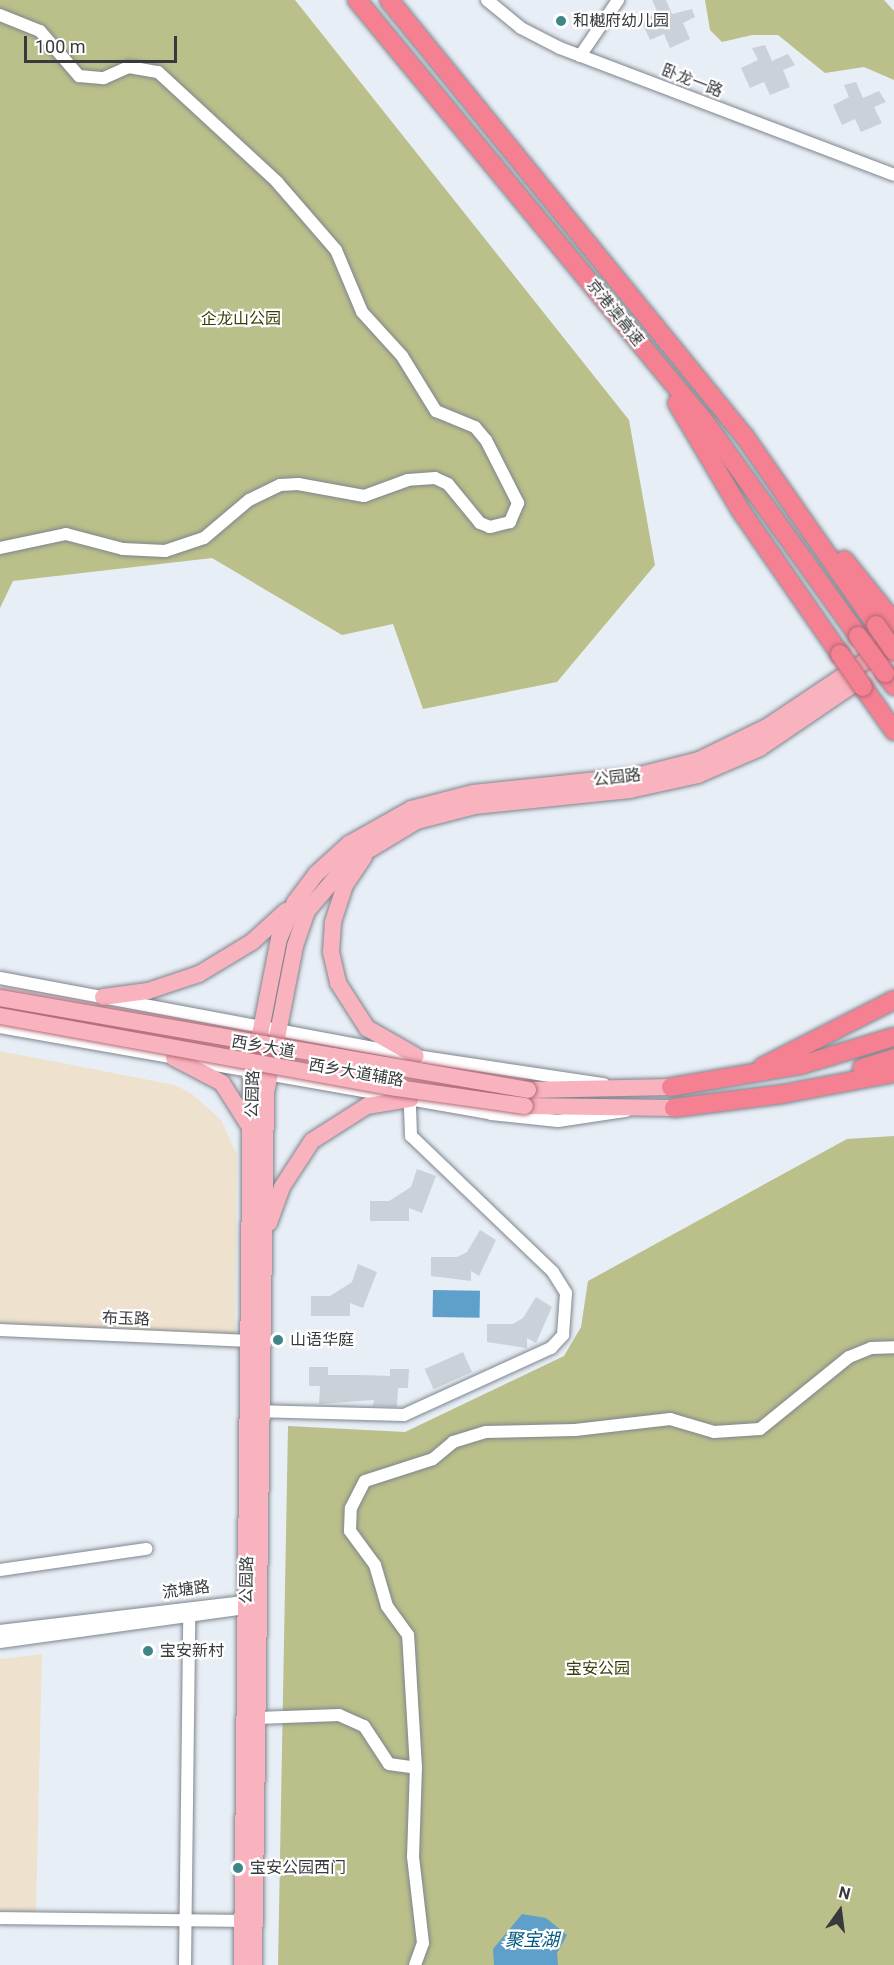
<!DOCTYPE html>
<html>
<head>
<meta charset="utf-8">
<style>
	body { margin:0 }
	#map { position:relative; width:894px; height:1965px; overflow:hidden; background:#e8eef6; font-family:Roboto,"Noto Sans SC",sans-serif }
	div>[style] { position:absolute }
	.industrial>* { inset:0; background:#eee2ce }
	.green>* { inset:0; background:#bbbf8a }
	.water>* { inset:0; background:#5ea0ca; transform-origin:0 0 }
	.building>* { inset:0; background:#cbd1d8; transform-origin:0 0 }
	.roads { filter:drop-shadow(0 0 2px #7f858c) drop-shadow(0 0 2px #7f858c) }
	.minor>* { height:12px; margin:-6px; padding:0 6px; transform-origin:6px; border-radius:6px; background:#fff }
	.major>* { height:16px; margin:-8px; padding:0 8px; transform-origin:8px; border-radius:8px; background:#f9b3be }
	.highway>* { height:18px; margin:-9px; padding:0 9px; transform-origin:9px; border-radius:9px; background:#f58092 }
	.bridges { filter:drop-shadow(0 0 2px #b26774) drop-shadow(0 0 2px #b26774) }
	.major-bridge>* { height:16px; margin:-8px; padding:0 8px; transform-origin:8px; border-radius:8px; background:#f9b3be }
	.highway-bridge>* { height:18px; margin:-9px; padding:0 9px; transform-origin:9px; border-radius:9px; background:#f58092 }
	.dots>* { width:16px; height:16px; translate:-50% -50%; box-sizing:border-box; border:3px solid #fff; border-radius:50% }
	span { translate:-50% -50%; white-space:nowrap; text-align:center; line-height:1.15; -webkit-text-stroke:4.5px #fff; paint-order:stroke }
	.poi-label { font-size:16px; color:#37393c }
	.left { translate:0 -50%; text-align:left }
	.street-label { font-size:16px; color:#37393c }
	.park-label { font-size:16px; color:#3d3e05 }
	.water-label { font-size:18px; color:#00567f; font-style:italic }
	.north { position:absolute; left:810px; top:1881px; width:60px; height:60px; -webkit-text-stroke:4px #fff; paint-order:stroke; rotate:14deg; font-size:16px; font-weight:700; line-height:24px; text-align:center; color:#37393c }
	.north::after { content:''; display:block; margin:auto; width:21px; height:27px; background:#37393c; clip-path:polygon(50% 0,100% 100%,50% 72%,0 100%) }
	.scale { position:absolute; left:24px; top:36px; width:153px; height:27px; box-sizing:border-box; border:3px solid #37393c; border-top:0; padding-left:8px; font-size:18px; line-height:21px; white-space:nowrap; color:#37393c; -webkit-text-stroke:4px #fff; paint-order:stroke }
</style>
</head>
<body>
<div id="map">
	<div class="industrial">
		<div style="clip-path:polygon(0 1051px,175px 1085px,192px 1094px,221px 1120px,237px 1155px,235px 1334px,0 1324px)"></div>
		<div style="clip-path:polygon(42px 1654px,36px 1912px,0 1912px,0 1659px)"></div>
	</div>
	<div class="green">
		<div style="clip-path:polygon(0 0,295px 0,629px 420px,655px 565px,557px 682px,423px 709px,393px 624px,342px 635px,212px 558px,13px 581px,0 608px)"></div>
		<div style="clip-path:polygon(705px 0,884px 0,894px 11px,894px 80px,864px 67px,825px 73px,778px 35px,752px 35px,722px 42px,710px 30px)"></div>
		<div style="clip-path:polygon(894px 1136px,894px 1965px,278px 1965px,288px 1426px,405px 1432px,564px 1356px,581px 1327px,588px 1281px,847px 1139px)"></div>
	</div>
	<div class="water">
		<div style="left:433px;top:1290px;width:47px;height:27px;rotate:1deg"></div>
		<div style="clip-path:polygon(522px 1914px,546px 1918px,567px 1935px,557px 1953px,558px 1965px,494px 1965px,493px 1949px)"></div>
	</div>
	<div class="building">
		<div style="clip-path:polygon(652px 0,666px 0,672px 14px,692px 9px,695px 17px,683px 23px,690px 39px,670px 48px,664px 34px,650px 40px,641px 20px,658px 13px)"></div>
		<div style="clip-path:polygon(765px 45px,772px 61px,788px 54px,795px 65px,783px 70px,790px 87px,770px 95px,764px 82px,750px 88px,741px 68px,758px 60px,752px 48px)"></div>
		<div style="clip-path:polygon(856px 82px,863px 98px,879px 91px,886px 102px,874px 107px,882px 123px,861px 132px,855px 119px,842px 125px,833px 105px,849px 97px,844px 85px)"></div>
		<div style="clip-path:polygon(417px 1169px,436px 1176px,422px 1213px,409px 1208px,409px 1221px,370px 1221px,370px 1201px,389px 1201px,411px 1187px)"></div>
		<div style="clip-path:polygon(480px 1230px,496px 1240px,479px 1276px,471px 1271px,471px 1281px,431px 1276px,431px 1257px,457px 1257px,467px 1252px)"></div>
		<div style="clip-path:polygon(358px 1264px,377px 1272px,363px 1308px,350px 1303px,350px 1316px,311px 1316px,311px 1296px,330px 1296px,352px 1282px)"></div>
		<div style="clip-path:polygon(536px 1297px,552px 1307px,536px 1343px,527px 1338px,527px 1348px,487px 1342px,487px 1324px,513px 1324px,523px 1318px)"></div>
		<div style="left:463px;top:1352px;width:22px;height:42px;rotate:66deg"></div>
		<div style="clip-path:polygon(309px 1367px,328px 1367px,328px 1375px,362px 1375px,390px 1376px,390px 1369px,409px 1369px,408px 1388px,398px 1388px,397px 1407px,373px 1406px,374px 1400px,319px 1404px,320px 1386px,309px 1386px)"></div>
	</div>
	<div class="roads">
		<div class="minor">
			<div style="left:487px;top:0;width:44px;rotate:39.5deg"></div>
			<div style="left:521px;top:28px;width:44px;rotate:27.1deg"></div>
			<div style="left:560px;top:48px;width:357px;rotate:20.8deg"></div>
			<div style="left:0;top:15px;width:43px;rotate:21.8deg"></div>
			<div style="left:40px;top:31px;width:60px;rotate:49.1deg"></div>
			<div style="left:79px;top:76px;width:25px;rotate:5deg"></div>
			<div style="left:104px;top:78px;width:27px;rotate:-24deg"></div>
			<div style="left:129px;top:67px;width:29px;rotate:10deg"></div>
			<div style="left:158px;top:72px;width:162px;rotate:42.7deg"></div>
			<div style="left:277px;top:182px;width:90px;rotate:49.1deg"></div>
			<div style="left:336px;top:250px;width:67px;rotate:67.2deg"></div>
			<div style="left:362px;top:312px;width:59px;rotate:47.7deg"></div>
			<div style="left:402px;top:356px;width:65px;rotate:58.3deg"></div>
			<div style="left:436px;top:411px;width:42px;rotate:22.3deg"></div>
			<div style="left:475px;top:427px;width:17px;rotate:50deg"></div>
			<div style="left:486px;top:440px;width:71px;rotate:63.1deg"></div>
			<div style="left:518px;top:503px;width:21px;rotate:113deg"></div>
			<div style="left:510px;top:522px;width:21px;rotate:166deg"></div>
			<div style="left:490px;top:527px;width:11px;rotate:-158deg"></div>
			<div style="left:480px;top:523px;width:50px;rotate:-129.4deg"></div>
			<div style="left:448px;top:484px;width:14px;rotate:-155deg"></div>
			<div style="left:435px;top:478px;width:27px;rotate:176deg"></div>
			<div style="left:408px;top:480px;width:47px;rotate:160deg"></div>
			<div style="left:364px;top:496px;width:67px;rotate:-169.7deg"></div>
			<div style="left:298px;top:484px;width:18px;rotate:177deg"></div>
			<div style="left:280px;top:485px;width:34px;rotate:154deg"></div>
			<div style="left:249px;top:500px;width:59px;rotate:139.8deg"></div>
			<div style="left:204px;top:538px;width:41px;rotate:161.6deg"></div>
			<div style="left:165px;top:551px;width:42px;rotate:-177.3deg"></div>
			<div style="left:123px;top:549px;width:59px;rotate:-165.3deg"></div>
			<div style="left:66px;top:534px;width:67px;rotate:168deg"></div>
			<div style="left:580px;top:56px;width:68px;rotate:-55.8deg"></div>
			<div style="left:0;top:978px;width:423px;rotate:10.6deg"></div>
			<div style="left:416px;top:1056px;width:190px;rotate:8.5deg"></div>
			<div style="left:0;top:1027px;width:499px;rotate:10deg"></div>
			<div style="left:491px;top:1114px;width:67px;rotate:6deg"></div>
			<div style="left:558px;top:1121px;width:69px;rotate:-8.4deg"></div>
			<div style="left:0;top:1330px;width:250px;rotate:2.5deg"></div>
			<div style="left:253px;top:1411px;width:151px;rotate:1.5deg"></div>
			<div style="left:404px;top:1415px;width:162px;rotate:-24.5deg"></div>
			<div style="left:551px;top:1348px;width:18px;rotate:-47deg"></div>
			<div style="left:563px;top:1335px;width:42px;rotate:-85.9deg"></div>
			<div style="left:566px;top:1293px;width:25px;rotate:-122deg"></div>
			<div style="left:553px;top:1272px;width:197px;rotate:-136.2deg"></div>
			<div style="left:411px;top:1136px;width:37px;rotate:-92deg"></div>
			<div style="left:0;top:1570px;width:148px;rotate:-8.2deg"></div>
			<div style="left:0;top:1631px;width:254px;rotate:-6.8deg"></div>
			<div style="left:0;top:1642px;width:253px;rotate:-7.9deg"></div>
			<div style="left:257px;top:1718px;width:82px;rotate:-2.1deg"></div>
			<div style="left:339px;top:1715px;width:27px;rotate:24deg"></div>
			<div style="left:364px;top:1726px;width:45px;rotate:56.7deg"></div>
			<div style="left:389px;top:1764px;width:27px;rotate:8deg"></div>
			<div style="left:0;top:1918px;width:243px;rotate:0.7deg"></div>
			<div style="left:185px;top:1965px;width:348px;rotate:-89.3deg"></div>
			<div style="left:415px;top:1965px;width:23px;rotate:-70deg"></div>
			<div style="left:423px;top:1943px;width:87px;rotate:-96.6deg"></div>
			<div style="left:413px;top:1857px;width:89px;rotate:-88.1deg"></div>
			<div style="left:416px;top:1768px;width:133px;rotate:-93.4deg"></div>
			<div style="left:408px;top:1635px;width:36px;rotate:-126deg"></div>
			<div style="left:387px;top:1606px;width:43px;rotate:-106.3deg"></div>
			<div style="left:375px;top:1565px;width:42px;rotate:-126.3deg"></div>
			<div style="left:350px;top:1531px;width:23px;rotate:-88deg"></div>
			<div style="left:351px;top:1508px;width:30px;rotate:-63deg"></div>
			<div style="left:365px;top:1481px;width:71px;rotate:-17.9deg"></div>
			<div style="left:433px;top:1459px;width:26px;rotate:-40deg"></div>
			<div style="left:453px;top:1442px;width:34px;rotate:-17deg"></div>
			<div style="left:486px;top:1432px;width:89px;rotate:-1.3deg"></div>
			<div style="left:575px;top:1430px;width:96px;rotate:-6.6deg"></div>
			<div style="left:670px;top:1419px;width:46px;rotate:16.5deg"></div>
			<div style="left:714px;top:1432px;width:46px;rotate:-3.7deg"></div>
			<div style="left:760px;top:1429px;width:114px;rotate:-39deg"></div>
			<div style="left:849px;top:1357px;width:24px;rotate:-22deg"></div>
			<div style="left:871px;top:1348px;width:23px;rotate:-2deg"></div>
		</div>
		<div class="major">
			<div style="left:364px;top:857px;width:34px;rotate:124deg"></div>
			<div style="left:345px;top:885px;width:40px;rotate:108deg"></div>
			<div style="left:333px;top:923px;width:29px;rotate:94deg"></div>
			<div style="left:331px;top:952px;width:32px;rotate:77deg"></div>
			<div style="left:338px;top:983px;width:54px;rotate:57.2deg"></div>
			<div style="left:367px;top:1028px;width:56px;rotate:29.7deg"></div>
			<div style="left:103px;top:997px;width:45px;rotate:-7.6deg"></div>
			<div style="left:148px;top:991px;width:54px;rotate:-18.4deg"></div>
			<div style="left:199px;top:974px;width:62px;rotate:-31.1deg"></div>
			<div style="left:252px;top:942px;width:46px;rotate:-42.4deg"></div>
			<div style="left:174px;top:1058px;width:54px;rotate:27.5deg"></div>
			<div style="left:222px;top:1083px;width:49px;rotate:57.6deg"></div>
			<div style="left:528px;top:1090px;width:143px;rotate:-1.2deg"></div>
			<div style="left:525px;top:1106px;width:149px;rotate:0.8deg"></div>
			<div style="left:269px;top:1223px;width:38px;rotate:-70deg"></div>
			<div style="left:282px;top:1187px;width:55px;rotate:-56.9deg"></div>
			<div style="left:312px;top:1141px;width:65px;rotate:-32.5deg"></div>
			<div style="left:367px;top:1106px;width:44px;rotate:-9.2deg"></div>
			<div style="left:242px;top:1965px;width:885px;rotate:-89.42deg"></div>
			<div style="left:251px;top:1080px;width:144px;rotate:-78.8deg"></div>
			<div style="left:279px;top:939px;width:40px;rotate:-66.6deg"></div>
			<div style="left:295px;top:902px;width:35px;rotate:-53deg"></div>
			<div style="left:316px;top:874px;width:45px;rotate:-42.3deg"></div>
			<div style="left:349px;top:844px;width:71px;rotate:-29.4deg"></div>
			<div style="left:411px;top:809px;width:64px;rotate:-14.5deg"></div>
			<div style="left:473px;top:793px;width:164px;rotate:-6deg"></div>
			<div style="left:636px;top:776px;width:65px;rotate:-14.3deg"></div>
			<div style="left:699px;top:760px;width:76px;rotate:-25.9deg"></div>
			<div style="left:767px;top:727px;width:153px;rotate:-33.8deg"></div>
			<div style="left:254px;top:1965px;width:872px;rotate:-89.21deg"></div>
			<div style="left:266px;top:1093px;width:150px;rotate:-78.8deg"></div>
			<div style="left:295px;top:946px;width:37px;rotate:-71deg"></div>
			<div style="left:307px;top:911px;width:65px;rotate:-49.4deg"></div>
			<div style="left:349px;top:862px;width:79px;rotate:-31.1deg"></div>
			<div style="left:417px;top:821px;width:60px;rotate:-14.5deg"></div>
			<div style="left:475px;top:806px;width:156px;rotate:-5.9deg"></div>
			<div style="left:630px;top:790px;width:70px;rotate:-12.4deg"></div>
			<div style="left:698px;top:775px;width:68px;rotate:-23.5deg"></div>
			<div style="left:760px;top:748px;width:117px;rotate:-34.2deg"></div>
		</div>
		<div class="highway">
			<div style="left:357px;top:0;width:547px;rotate:50.49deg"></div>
			<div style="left:705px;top:422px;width:263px;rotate:54.4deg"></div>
			<div style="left:389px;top:0;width:564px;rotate:50.83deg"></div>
			<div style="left:745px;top:437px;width:229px;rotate:55.1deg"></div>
			<div style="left:677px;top:403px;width:126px;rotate:59.3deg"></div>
			<div style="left:741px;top:511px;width:174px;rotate:55.3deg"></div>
			<div style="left:844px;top:560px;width:80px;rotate:51.1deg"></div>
			<div style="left:885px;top:673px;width:16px;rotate:55deg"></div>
			<div style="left:863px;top:687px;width:54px;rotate:54.8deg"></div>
			<div style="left:762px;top:1067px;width:148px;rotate:-26.9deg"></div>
			<div style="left:862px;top:1068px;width:34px;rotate:-17deg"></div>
			<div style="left:671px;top:1087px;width:132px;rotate:-9.6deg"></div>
			<div style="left:801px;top:1065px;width:97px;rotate:-16.8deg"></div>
			<div style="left:674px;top:1108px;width:110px;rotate:-7.3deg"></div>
			<div style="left:783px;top:1094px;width:113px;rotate:-10.7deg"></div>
		</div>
	</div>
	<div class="bridges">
		<div class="major-bridge">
			<div style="left:0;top:998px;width:536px;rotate:9.88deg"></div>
			<div style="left:0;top:1016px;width:403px;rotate:10.3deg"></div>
			<div style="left:397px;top:1088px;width:129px;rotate:8deg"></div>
		</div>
		<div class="highway-bridge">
			<div style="left:876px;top:625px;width:32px;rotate:55deg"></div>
			<div style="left:858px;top:636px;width:46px;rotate:53.9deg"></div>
			<div style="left:840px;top:654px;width:40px;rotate:55.1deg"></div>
		</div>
	</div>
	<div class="dots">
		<div style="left:561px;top:21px;background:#3e8687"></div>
		<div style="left:278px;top:1340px;background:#3e8687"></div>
		<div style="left:148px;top:1651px;background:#3e8687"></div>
		<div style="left:238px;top:1868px;background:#3e8687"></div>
	</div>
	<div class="poi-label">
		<span class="left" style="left:573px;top:21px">和樾府幼儿园</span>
		<span class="left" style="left:290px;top:1340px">山语华庭</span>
		<span class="left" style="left:160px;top:1651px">宝安新村</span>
		<span class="left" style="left:250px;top:1868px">宝安公园西门</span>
	</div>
	<div class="street-label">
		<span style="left:692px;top:81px;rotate:21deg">卧龙一路</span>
		<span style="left:615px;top:313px;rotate:51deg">京港澳高速</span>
		<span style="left:617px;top:778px;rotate:-7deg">公园路</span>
		<span style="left:263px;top:1047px;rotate:10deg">西乡大道</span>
		<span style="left:356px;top:1073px;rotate:10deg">西乡大道辅路</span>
		<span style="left:253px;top:1094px;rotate:-88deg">公园路</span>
		<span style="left:126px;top:1319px;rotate:2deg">布玉路</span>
		<span style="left:247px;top:1580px;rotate:-89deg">公园路</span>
		<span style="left:186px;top:1590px;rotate:-8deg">流塘路</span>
	</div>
	<div class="park-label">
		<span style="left:241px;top:319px">企龙山公园</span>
		<span style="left:598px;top:1669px">宝安公园</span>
	</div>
	<div class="water-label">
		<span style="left:532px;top:1940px">聚宝湖</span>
	</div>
	<div class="north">N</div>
	<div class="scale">100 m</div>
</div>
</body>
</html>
